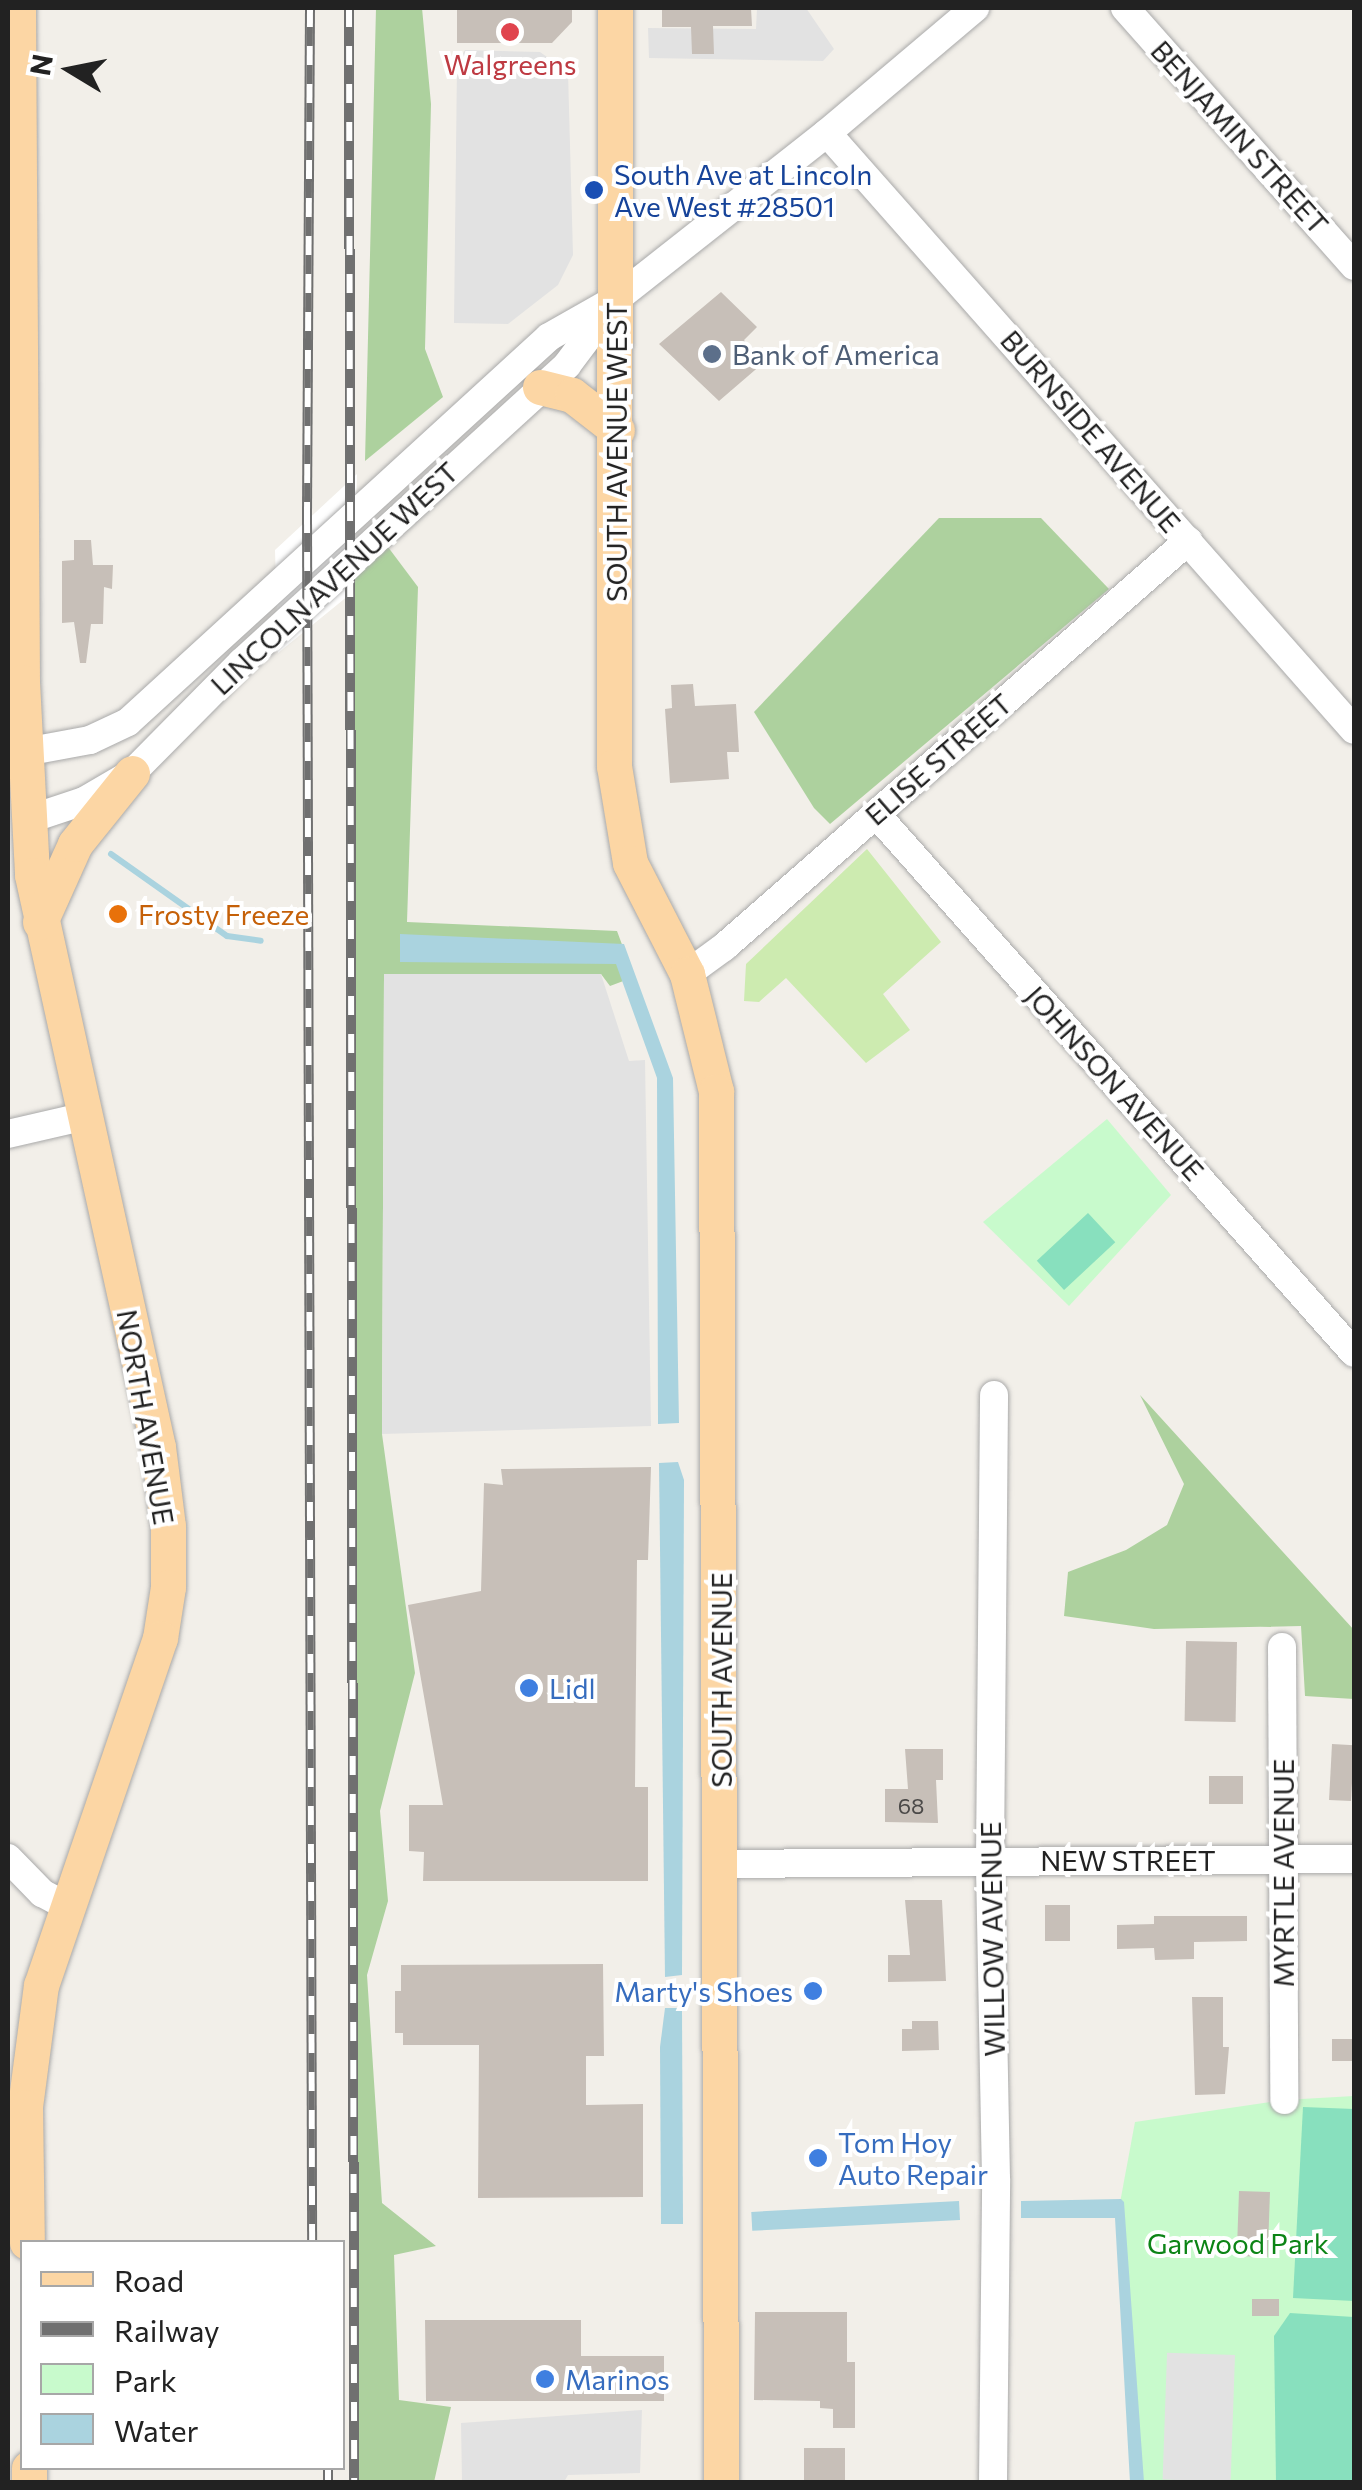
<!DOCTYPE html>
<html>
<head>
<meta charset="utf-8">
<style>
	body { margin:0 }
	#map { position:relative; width:1362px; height:2490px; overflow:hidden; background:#f2efe9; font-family:Commissioner,sans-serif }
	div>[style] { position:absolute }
	.grass>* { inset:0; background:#cdebb0 }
	.forest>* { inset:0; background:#add19e }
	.park>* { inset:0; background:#c8facc }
	.pitch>* { inset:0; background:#88e0be; transform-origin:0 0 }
	.parking>* { inset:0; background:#e2e2e2; transform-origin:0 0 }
	.water>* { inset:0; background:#aad3df; transform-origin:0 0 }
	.pier>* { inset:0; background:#fff }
	.stream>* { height:6px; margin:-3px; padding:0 3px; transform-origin:3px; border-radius:3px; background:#aad3df }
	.building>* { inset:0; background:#c7bfb8; transform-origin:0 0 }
	.roads { filter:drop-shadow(0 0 2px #a9a9a9) drop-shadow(0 0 2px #a9a9a9) }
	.minor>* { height:28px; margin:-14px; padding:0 14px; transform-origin:14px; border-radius:14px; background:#fff }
	.major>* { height:35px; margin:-17.5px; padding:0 17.5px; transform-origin:17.5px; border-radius:17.5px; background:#fcd6a4 }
	.rail>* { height:10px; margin-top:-5px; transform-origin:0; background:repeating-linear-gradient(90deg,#fff 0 19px,#707070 0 38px); box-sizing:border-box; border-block:2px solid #707070 }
	.dots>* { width:28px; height:28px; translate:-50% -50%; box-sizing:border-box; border:5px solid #fff; border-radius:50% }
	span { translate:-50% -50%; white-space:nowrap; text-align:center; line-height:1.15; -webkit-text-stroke:8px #fff; paint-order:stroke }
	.number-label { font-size:22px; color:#4b4948 }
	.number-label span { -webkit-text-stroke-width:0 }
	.health-label { font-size:28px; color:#be3a42 }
	.street-label { font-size:28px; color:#222 }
	.transit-label { font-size:28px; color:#164399 }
	.left { translate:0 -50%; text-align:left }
	.service-label { font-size:28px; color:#4e5e75 }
	.food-label { font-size:28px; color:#c56008 }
	.shop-label { font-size:28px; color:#366cbe }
	.right { translate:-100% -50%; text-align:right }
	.park-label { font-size:28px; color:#0c8416 }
	.frame { position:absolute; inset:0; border:10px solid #222; pointer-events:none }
	.legend { position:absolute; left:20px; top:2240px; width:325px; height:230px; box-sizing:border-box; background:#fff; border:2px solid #a7a7a7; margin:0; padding:12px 18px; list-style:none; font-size:30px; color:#222 }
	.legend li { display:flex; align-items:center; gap:20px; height:50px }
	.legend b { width:50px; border:2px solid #a7a7a7 }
	.north { position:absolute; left:20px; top:20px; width:100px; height:100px; -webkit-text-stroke:8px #fff; paint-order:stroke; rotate:280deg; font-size:28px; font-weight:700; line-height:40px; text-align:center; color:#222 }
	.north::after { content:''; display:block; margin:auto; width:35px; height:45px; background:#222; clip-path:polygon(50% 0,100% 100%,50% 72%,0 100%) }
</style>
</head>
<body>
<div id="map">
	<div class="grass">
		<div style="clip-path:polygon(867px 849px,941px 942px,883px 994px,910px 1030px,866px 1063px,786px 978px,759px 1002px,744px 1001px,746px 964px)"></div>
	</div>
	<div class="forest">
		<div style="clip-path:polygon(376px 8px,422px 8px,431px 104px,425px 349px,443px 397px,365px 461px)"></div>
		<div style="clip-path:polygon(939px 518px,1041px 518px,1109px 589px,830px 824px,814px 808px,754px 712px)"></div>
		<div style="clip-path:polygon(382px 539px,418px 587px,407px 922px,617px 931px,634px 977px,610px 986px,601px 974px,384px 975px,382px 1434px,415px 1673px,380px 1811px,388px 1901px,367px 1975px,382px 2203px,436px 2246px,394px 2255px,399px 2400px,451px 2407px,434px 2482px,355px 2482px,350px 558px)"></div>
		<div style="clip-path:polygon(1140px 1395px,1354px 1630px,1354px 1699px,1305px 1696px,1301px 1626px,1154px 1629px,1064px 1616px,1068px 1572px,1126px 1550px,1167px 1525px,1184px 1484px)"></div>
	</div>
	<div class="park">
		<div style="clip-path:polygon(1107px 1119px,1171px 1195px,1069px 1306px,983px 1222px)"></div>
		<div style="clip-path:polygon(1354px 2096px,1354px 2482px,1138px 2482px,1119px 2208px,1135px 2122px,1284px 2100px)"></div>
	</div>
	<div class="pitch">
		<div style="left:1088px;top:1213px;width:40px;height:70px;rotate:47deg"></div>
		<div style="clip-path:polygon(1303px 2107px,1354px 2109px,1354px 2301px,1293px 2298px)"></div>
		<div style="clip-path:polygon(1290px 2313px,1354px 2317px,1354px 2482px,1276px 2482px,1274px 2336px)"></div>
	</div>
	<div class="parking">
		<div style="clip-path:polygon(757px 8px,806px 8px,834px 49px,823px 61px,649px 58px,648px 28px,756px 29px)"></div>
		<div style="clip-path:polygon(465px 50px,540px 52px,568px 72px,573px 255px,558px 285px,508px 324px,454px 323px,457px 64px)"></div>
		<div style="clip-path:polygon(384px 974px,601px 974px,629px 1061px,645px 1060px,651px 1426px,382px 1434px)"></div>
		<div style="left:1235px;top:2355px;width:127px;height:68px;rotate:92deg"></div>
		<div style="clip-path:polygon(642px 2410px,640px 2473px,568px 2475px,564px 2482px,462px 2482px,461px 2423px)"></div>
	</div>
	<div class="water">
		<div style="clip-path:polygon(400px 934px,624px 944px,673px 1078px,679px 1423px,658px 1424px,657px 1078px,616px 964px,400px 962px)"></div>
		<div style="clip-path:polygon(678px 1462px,684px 1480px,682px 1975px,665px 1977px,659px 1463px)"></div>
		<div style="clip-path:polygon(665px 2008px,682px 2008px,683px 2224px,661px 2224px,660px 2047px)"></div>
		<div style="clip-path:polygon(1121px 2199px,1124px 2202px,1144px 2482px,1130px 2482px,1115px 2218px,1021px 2218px,1021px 2201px)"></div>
		<div style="left:959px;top:2201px;width:19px;height:208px;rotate:87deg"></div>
	</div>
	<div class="pier">
		<div style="clip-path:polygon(357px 474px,354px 591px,278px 653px,275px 550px)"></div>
	</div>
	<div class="stream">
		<div style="left:111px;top:854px;width:142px;rotate:35.3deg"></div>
		<div style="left:227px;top:936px;width:34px;rotate:8deg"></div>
	</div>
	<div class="building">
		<div style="clip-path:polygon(457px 8px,572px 8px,572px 22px,552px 43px,457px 43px)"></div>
		<div style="clip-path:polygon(662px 8px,751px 8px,752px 26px,713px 26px,714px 54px,692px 54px,691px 27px,662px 27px)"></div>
		<div style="clip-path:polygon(721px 292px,757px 327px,744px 340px,762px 364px,719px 401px,659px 344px)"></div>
		<div style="clip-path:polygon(74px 540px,91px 540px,93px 565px,113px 565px,112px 589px,104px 587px,103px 624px,91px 624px,86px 663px,80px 663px,74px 622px,62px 623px,62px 561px,74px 560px)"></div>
		<div style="clip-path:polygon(693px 684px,695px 706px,736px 704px,739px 752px,727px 752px,729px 779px,670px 783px,665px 709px,672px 708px,671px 685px)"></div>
		<div style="clip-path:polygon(651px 1467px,648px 1560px,637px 1560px,635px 1787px,648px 1787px,648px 1881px,423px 1881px,424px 1852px,409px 1851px,409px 1805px,443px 1805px,408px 1605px,481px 1591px,484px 1483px,503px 1485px,501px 1469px)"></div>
		<div style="left:1237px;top:1642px;width:80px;height:51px;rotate:91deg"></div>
		<div style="left:1332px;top:1744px;width:22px;height:56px;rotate:3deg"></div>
		<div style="clip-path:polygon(905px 1749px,943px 1749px,943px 1780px,936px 1780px,938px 1823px,885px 1822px,885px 1789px,908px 1789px)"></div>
		<div style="left:1243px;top:1776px;width:28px;height:34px;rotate:90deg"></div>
		<div style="clip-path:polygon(905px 1900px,942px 1900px,946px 1981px,888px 1982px,888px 1955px,910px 1955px)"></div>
		<div style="left:1045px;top:1905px;width:25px;height:36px"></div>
		<div style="clip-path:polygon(1154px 1916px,1247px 1916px,1247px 1941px,1194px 1942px,1194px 1959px,1155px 1960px,1154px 1948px,1117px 1949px,1117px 1925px,1154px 1924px)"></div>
		<div style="clip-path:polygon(603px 1964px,604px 2056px,586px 2056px,586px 2105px,643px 2104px,643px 2197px,478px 2198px,479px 2045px,403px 2045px,403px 2033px,395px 2033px,395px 1991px,401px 1991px,401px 1965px)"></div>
		<div style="clip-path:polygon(1192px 1997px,1223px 1997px,1223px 2047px,1229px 2047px,1225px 2094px,1195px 2095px)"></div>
		<div style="clip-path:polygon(912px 2021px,938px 2021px,939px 2050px,902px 2051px,902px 2029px,912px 2029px)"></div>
		<div style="left:1354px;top:2039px;width:22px;height:22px;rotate:90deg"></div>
		<div style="left:1239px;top:2191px;width:31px;height:65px;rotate:2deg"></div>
		<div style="left:1252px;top:2299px;width:27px;height:17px"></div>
		<div style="clip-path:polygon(755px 2312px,847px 2312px,847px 2362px,855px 2362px,855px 2428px,833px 2428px,833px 2409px,820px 2408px,820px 2401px,754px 2400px)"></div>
		<div style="clip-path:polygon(425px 2320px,581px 2320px,581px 2356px,664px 2356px,664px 2401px,426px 2401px)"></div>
		<div style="left:804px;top:2448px;width:41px;height:34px"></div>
	</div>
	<div class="roads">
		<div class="minor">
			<div style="left:1125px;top:8px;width:345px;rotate:48.4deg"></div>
			<div style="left:827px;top:133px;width:796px;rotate:48.56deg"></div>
			<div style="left:25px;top:752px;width:66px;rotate:-10.5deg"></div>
			<div style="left:90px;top:740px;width:42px;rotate:-25.3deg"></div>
			<div style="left:128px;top:722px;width:570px;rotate:-42.44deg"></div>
			<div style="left:549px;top:337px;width:77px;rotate:-29.6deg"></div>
			<div style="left:616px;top:299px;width:268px;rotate:-38.2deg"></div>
			<div style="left:827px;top:133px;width:194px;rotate:-40.2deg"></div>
			<div style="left:876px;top:814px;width:720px;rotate:48.43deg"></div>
			<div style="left:27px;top:820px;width:60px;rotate:-18.4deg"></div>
			<div style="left:84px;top:801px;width:56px;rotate:-30.3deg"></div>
			<div style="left:132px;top:773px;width:156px;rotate:-45.3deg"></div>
			<div style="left:242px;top:662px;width:440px;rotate:-42.4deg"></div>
			<div style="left:567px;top:365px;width:70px;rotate:-53.1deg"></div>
			<div style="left:687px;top:974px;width:46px;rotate:-36.1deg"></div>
			<div style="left:724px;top:947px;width:617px;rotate:-41.19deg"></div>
			<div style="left:8px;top:1134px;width:80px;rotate:-13deg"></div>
			<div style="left:1282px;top:1647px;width:453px;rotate:89.7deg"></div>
			<div style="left:8px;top:1858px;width:49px;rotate:45.8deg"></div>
			<div style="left:42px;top:1893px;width:27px;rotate:28deg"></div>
			<div style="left:721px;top:1864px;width:633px;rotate:-0.45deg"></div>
			<div style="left:993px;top:2482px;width:303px;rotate:-89.4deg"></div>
			<div style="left:996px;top:2179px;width:320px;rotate:-91.1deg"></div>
			<div style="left:990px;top:1859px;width:464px;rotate:-89.5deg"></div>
		</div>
		<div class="major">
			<div style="left:18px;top:8px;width:674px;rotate:89.66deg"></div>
			<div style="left:22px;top:682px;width:193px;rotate:87deg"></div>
			<div style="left:32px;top:875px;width:586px;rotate:77.58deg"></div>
			<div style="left:158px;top:1447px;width:80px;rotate:82.8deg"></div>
			<div style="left:168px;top:1526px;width:61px;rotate:90deg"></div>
			<div style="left:168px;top:1587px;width:52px;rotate:98.9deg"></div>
			<div style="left:160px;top:1638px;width:367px;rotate:108.9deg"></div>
			<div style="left:41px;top:1985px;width:123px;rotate:97.5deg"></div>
			<div style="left:25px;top:2107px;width:135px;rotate:89.2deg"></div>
			<div style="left:615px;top:8px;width:758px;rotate:90.08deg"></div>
			<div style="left:614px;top:766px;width:98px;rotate:80.6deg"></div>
			<div style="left:630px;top:863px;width:125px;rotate:62.8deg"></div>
			<div style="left:687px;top:974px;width:121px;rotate:76.1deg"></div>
			<div style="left:716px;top:1091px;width:1391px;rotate:89.79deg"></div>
			<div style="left:540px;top:387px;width:33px;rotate:14deg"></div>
			<div style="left:572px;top:395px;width:57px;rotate:37.9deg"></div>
			<div style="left:40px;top:922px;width:85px;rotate:-65.8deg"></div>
			<div style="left:75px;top:844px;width:91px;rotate:-51.2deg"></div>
			<div style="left:29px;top:2468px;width:14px;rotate:90deg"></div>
		</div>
	</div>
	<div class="rail">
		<div style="left:310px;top:8px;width:506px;rotate:90.34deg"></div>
		<div style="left:307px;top:514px;width:1728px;rotate:89.83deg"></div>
		<div style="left:349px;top:8px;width:2474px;rotate:89.88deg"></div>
		<div style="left:328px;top:2468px;width:14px;rotate:90deg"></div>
	</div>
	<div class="dots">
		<div style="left:510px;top:32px;background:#e0444e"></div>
		<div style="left:594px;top:190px;background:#1a4fb4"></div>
		<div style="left:712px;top:354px;background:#5c6f8a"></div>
		<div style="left:118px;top:914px;background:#e8710a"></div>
		<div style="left:529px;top:1688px;background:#3f7fe0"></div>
		<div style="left:813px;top:1991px;background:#3f7fe0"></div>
		<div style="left:818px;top:2158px;background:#3f7fe0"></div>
		<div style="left:545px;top:2379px;background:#3f7fe0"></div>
	</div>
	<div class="number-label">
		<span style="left:911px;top:1806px">68</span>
	</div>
	<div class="health-label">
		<span style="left:510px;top:64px">Walgreens</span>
	</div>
	<div class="street-label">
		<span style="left:1240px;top:137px;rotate:48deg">BENJAMIN STREET</span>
		<span style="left:1091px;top:431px;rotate:49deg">BURNSIDE AVENUE</span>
		<span style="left:616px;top:452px;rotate:-90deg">SOUTH AVENUE WEST</span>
		<span style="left:334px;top:578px;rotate:-43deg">LINCOLN AVENUE WEST</span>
		<span style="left:938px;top:759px;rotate:-41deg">ELISE STREET</span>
		<span style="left:1115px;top:1083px;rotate:48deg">JOHNSON AVENUE</span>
		<span style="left:146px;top:1417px;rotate:80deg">NORTH AVENUE</span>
		<span style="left:721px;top:1680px;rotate:-90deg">SOUTH AVENUE</span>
		<span style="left:1128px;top:1860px">NEW STREET</span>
		<span style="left:1283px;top:1873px;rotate:-90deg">MYRTLE AVENUE</span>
		<span style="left:992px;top:1939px;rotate:-91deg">WILLOW AVENUE</span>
	</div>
	<div class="transit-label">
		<span class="left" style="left:614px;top:190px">South Ave at Lincoln<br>Ave West #28501</span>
	</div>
	<div class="service-label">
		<span class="left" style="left:732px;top:354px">Bank of America</span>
	</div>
	<div class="food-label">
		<span class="left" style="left:138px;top:914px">Frosty Freeze</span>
	</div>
	<div class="shop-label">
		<span class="left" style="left:549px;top:1688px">Lidl</span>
		<span class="right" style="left:793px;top:1991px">Marty's Shoes</span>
		<span class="left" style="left:838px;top:2158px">Tom Hoy<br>Auto Repair</span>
		<span class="left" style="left:565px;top:2379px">Marinos</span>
	</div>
	<div class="park-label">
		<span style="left:1238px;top:2243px">Garwood Park</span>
	</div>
	<div class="frame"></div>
	<ul class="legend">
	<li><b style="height:12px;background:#fcd6a4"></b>Road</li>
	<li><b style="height:12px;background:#707070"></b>Railway</li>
	<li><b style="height:28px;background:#c8facc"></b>Park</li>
	<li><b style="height:28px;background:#aad3df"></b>Water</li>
	</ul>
	<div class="north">N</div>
</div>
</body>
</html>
